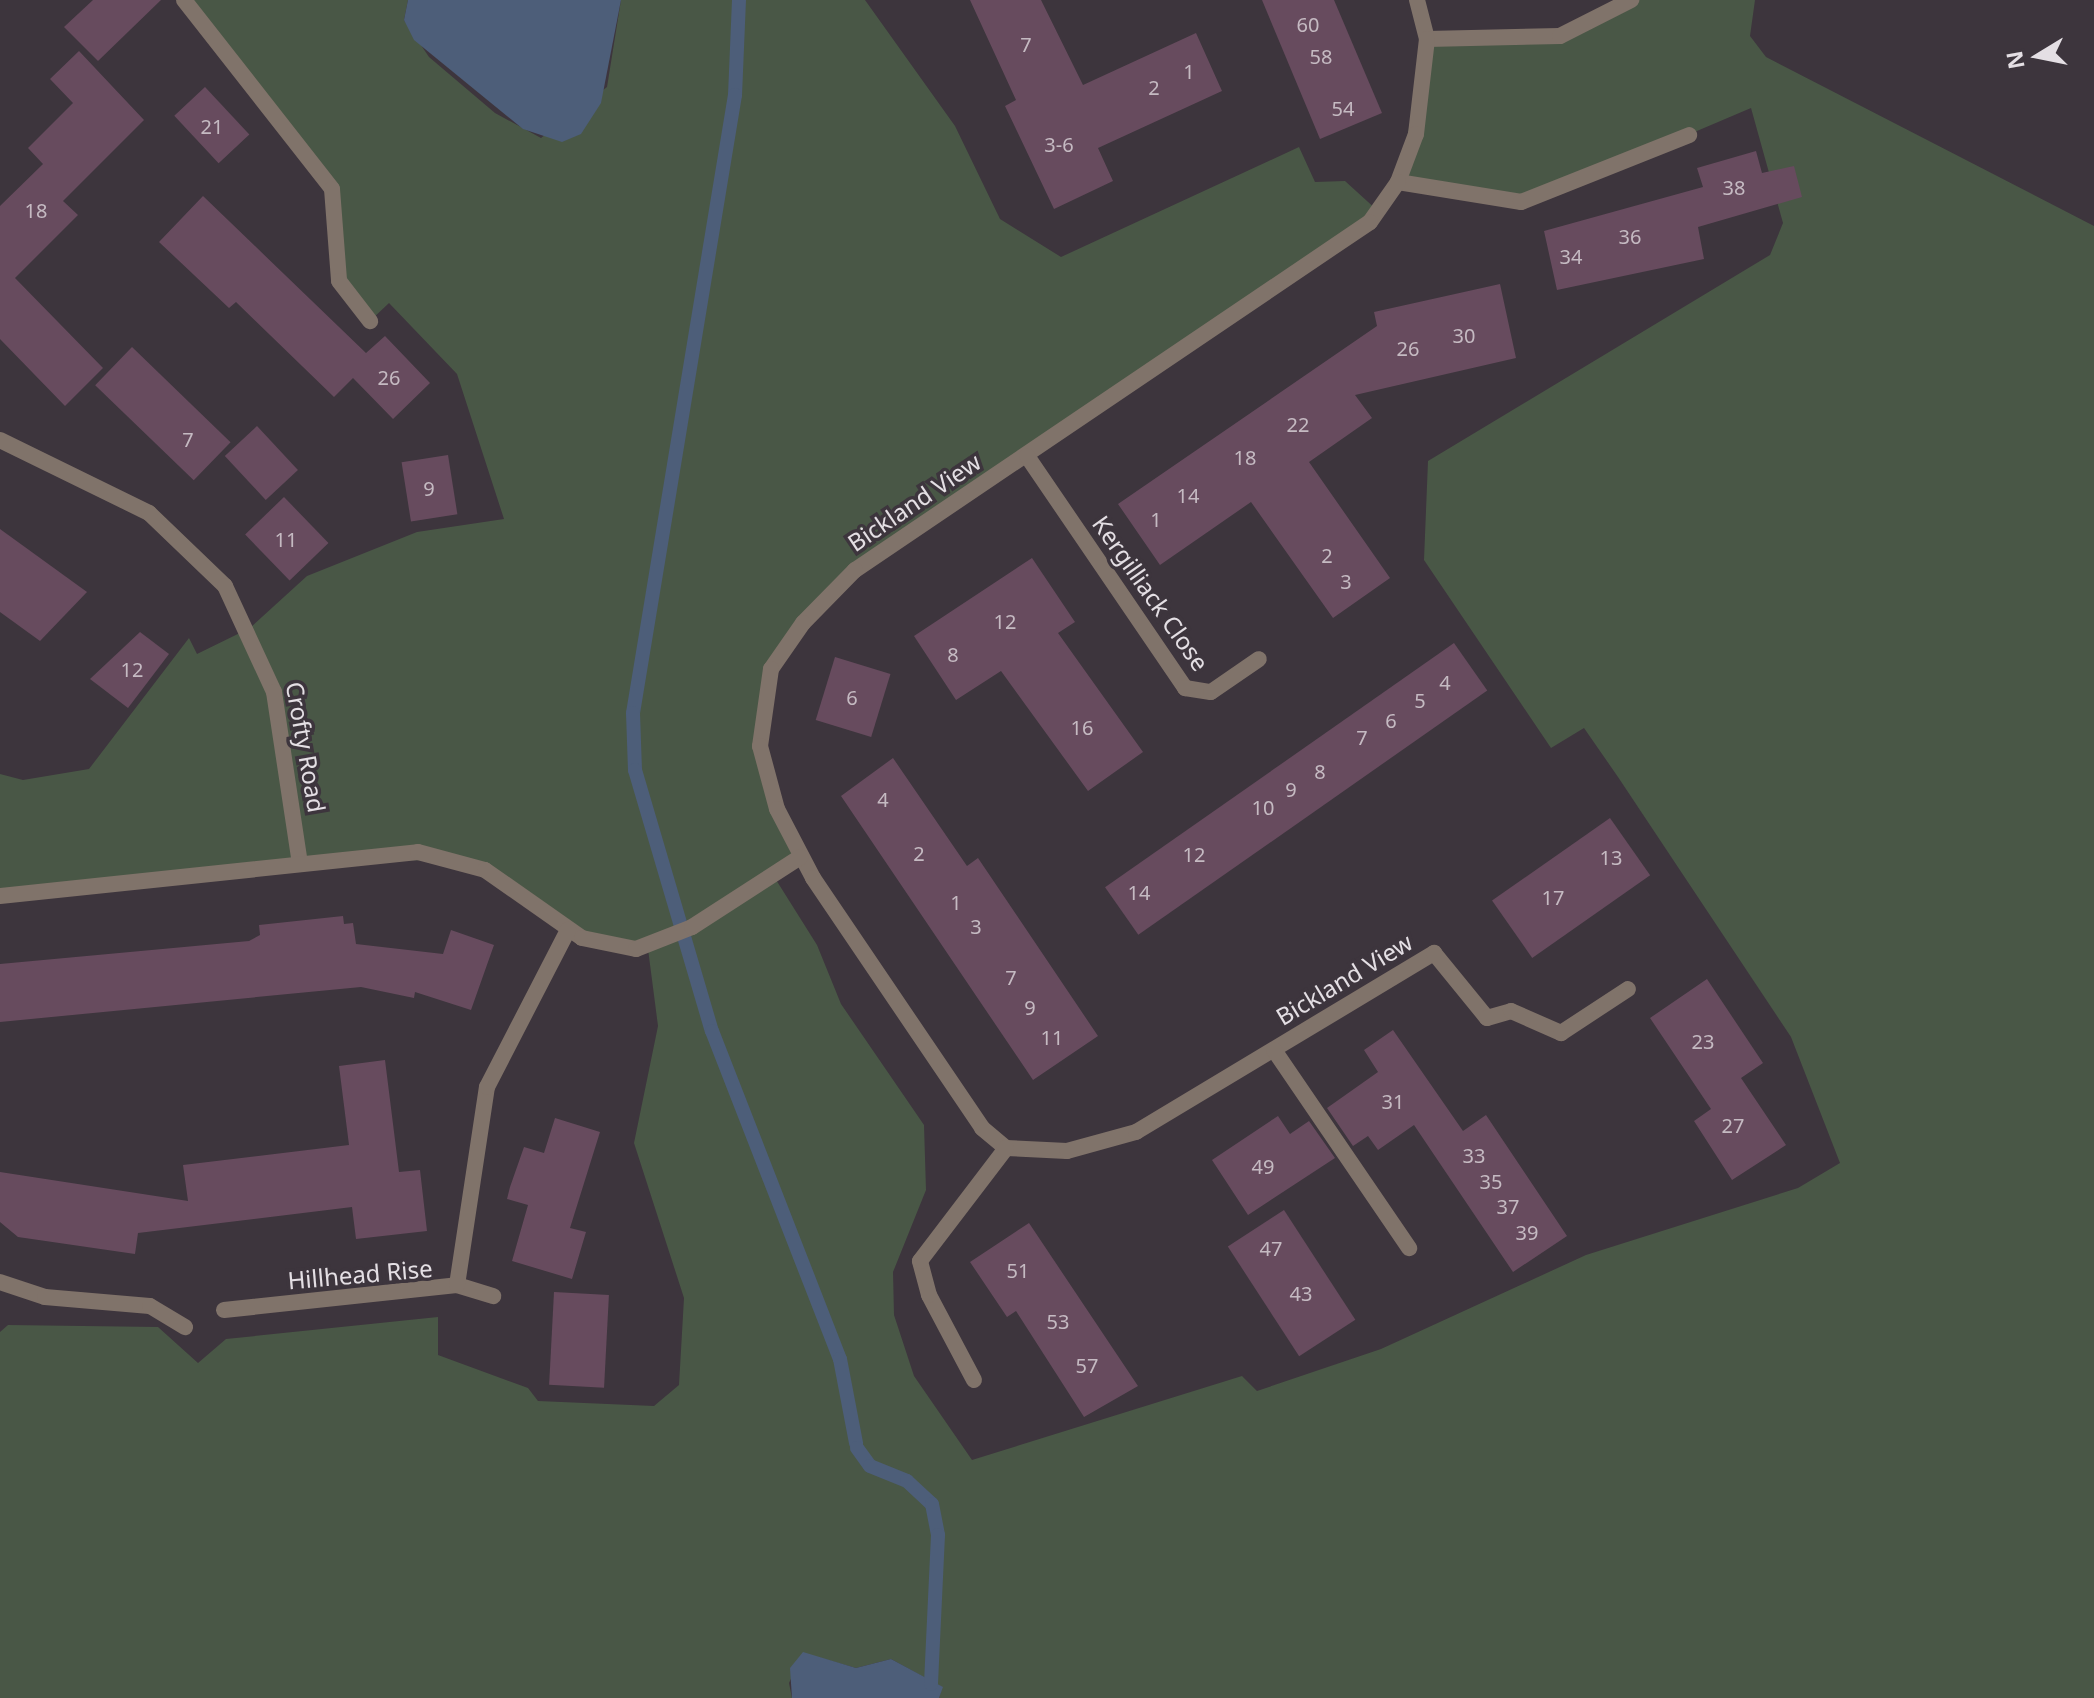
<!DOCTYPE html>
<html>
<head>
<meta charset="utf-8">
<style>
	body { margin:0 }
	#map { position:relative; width:2094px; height:1698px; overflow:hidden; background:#3d353d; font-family:"Noto Sans",sans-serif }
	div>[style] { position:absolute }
	.green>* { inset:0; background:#495746 }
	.water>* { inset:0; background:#4d5e79 }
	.stream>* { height:14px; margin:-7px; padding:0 7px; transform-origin:7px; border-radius:7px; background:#4d5e79 }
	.building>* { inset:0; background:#674b5e; transform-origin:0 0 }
	.service>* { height:16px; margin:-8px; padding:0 8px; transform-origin:8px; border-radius:8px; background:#80736a }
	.minor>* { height:16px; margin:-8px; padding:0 8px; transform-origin:8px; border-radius:8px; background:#80736a }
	span { translate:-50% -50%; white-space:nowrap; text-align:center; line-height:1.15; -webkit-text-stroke:7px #3d353d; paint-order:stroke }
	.number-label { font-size:20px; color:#c5bac2 }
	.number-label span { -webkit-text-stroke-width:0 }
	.street-label { font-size:24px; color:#e4dfe4 }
	.north { position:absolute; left:1998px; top:16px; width:80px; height:80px; -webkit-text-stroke:6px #3d353d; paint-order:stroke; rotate:260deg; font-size:22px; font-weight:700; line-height:32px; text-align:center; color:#e4dfe4 }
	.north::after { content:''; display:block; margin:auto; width:28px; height:36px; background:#e4dfe4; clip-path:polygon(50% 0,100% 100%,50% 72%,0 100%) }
</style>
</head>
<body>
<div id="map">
	<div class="green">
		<div style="clip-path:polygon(184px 0,408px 0,404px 20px,429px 57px,495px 113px,541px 138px,607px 87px,621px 0,865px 0,955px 126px,1000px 219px,1061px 257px,1299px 147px,1315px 182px,1345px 181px,1378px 211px,876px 552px,785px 645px,758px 714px,798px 856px,649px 946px,582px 936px,464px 860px,302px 861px,282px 721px,251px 627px,307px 576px,417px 532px,504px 519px,457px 374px,389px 303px,370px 321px,346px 295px,337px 204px)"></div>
		<div style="clip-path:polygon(1631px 0,1755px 0,1750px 36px,1766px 57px,2094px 226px,2094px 1698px,939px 1698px,942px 1687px,891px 1659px,856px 1668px,803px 1653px,789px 1683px,792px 1698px,0 1698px,0 1332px,8px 1325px,158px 1327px,198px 1363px,226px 1339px,438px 1317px,438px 1355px,528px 1388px,538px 1401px,654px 1406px,679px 1385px,684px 1298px,634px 1143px,658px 1026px,648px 949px,773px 875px,817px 945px,841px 1004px,924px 1125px,926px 1190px,893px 1272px,894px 1315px,914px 1376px,972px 1460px,1242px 1376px,1257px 1391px,1381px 1349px,1586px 1255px,1798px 1188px,1840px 1163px,1791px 1037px,1618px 777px,1584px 728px,1551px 748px,1424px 560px,1428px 461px,1770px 255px,1783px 223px,1751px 108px,1537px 199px,1398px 182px,1427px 39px,1542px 38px)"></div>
		<div style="clip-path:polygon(248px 629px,266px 666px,299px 862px,0 895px,0 774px,23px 780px,89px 769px,189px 638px,197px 654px)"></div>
	</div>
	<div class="water">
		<div style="clip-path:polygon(408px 0,621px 0,601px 103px,581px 134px,562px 142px,523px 129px,414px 40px,404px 20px)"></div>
		<div style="clip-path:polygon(803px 1652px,856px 1668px,891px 1659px,943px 1687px,939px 1698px,792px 1698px,790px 1668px)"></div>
	</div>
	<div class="stream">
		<div style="left:739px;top:0;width:95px;rotate:92.4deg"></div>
		<div style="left:735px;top:95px;width:626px;rotate:99.37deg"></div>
		<div style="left:633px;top:713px;width:57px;rotate:88deg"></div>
		<div style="left:635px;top:770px;width:272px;rotate:73.6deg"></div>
		<div style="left:712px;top:1031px;width:352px;rotate:68.7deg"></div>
		<div style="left:840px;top:1359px;width:86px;rotate:79.2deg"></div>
		<div style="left:857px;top:1448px;width:22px;rotate:54deg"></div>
		<div style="left:870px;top:1466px;width:40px;rotate:22deg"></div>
		<div style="left:907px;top:1481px;width:34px;rotate:43deg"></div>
		<div style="left:932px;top:1504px;width:32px;rotate:79deg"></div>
		<div style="left:938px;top:1535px;width:149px;rotate:92.7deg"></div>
	</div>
	<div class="building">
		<div style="clip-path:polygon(93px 0,161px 0,98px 61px,64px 27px)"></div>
		<div style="clip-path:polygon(970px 0,1041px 0,1083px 85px,1196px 33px,1222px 91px,1098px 148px,1113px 181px,1054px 209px,1005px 106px,1016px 100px)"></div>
		<div style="clip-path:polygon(1262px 0,1334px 0,1382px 113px,1320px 139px)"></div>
		<div style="clip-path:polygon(79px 51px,144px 120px,63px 201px,78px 215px,15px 278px,103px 368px,65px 406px,0 339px,0 206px,43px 164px,28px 148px,73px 103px,50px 79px)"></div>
		<div style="left:205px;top:87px;width:65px;height:42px;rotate:47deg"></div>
		<div style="clip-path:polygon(1756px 151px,1762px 173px,1794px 166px,1802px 197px,1698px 227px,1704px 259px,1557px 290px,1544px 231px,1703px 187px,1697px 168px)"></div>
		<div style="clip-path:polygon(203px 196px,366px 353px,385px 336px,430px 383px,393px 419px,353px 378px,334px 397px,236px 302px,229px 308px,159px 242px)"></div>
		<div style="clip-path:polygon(1500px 284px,1516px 358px,1355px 395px,1372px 418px,1309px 462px,1390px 578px,1333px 618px,1251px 502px,1160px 565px,1118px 504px,1377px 326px,1374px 312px)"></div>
		<div style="left:132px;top:347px;width:137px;height:53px;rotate:44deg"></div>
		<div style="left:257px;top:426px;width:60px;height:44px;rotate:47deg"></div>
		<div style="left:448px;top:455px;width:60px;height:47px;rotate:81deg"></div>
		<div style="left:284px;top:497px;width:64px;height:54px;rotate:46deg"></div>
		<div style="clip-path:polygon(0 529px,87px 592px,40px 641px,0 612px)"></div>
		<div style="clip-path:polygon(1032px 558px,1075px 622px,1058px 633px,1143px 752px,1088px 791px,1001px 671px,956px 700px,914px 636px)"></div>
		<div style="clip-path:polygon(140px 632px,169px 654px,128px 708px,90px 679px)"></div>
		<div style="left:1454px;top:643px;width:58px;height:426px;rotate:55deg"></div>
		<div style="left:835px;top:657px;width:58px;height:66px;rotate:17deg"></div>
		<div style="clip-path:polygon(893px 758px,967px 866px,978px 858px,1098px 1036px,1033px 1080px,841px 796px)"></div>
		<div style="left:1610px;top:818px;width:70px;height:144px;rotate:55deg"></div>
		<div style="clip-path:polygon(343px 916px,344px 924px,353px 923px,356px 944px,443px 954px,451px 930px,494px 945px,471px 1010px,415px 992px,414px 998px,361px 987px,0 1022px,0 964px,249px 941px,260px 935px,259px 925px)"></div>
		<div style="clip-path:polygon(1707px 979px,1763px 1063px,1741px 1078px,1786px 1145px,1732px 1180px,1694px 1121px,1711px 1109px,1650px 1018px)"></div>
		<div style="clip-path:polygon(1393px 1030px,1463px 1131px,1486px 1115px,1567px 1236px,1513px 1272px,1414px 1125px,1378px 1150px,1368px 1136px,1353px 1146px,1327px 1108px,1378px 1072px,1364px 1050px)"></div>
		<div style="clip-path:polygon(385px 1060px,399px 1172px,420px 1170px,427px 1231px,356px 1239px,352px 1207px,138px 1233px,135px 1254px,18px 1237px,0 1222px,0 1172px,188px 1201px,183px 1165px,349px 1145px,339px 1066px)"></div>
		<div style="clip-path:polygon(1278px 1116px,1290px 1134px,1309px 1121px,1335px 1158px,1248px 1215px,1212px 1160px)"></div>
		<div style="clip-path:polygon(555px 1118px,600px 1132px,570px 1228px,586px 1232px,572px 1279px,512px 1261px,528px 1205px,507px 1199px,510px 1187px,524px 1147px,544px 1153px)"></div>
		<div style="left:1284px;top:1210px;width:131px;height:67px;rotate:57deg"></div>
		<div style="clip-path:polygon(1029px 1223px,1138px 1386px,1084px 1417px,1016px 1311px,1007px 1317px,970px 1262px)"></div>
		<div style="left:554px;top:1292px;width:55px;height:93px;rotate:3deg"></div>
	</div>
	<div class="service">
		<div style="left:184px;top:0;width:240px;rotate:51.9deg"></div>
		<div style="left:332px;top:189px;width:92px;rotate:85.6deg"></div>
		<div style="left:339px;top:281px;width:51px;rotate:52.2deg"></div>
		<div style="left:1427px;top:39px;width:133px;rotate:-1.3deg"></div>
		<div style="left:1560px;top:36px;width:80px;rotate:-26.9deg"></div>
		<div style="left:1398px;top:182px;width:125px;rotate:9.2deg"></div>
		<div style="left:1521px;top:202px;width:181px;rotate:-21.7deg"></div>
	</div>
	<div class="minor">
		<div style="left:1417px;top:0;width:40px;rotate:75.6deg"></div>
		<div style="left:1427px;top:39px;width:96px;rotate:96.6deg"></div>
		<div style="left:1416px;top:134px;width:51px;rotate:110.6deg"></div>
		<div style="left:1398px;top:182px;width:49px;rotate:125deg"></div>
		<div style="left:1370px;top:222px;width:622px;rotate:145.95deg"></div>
		<div style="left:855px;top:570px;width:74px;rotate:134.5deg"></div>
		<div style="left:803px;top:623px;width:56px;rotate:124.8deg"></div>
		<div style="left:771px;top:669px;width:78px;rotate:98.1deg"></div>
		<div style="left:760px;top:746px;width:65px;rotate:74.9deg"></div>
		<div style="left:777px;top:809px;width:78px;rotate:62.4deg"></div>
		<div style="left:813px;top:878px;width:302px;rotate:55.9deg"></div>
		<div style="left:982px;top:1128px;width:31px;rotate:40deg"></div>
		<div style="left:1006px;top:1148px;width:61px;rotate:2.8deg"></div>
		<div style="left:1067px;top:1151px;width:72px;rotate:-15.4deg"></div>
		<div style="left:1136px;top:1132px;width:348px;rotate:-31deg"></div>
		<div style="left:1434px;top:953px;width:84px;rotate:50.8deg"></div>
		<div style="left:1487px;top:1018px;width:25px;rotate:-16deg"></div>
		<div style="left:1511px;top:1011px;width:55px;rotate:23.7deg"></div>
		<div style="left:1561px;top:1033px;width:80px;rotate:-33.3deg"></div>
		<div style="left:0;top:440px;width:166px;rotate:26.1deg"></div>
		<div style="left:149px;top:513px;width:105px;rotate:43.8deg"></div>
		<div style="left:225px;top:586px;width:117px;rotate:65.2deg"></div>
		<div style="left:274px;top:692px;width:173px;rotate:81.4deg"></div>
		<div style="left:1027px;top:456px;width:281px;rotate:55.7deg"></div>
		<div style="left:1185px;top:688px;width:26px;rotate:9deg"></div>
		<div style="left:1211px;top:692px;width:58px;rotate:-34.5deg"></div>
		<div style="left:0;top:896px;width:420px;rotate:-6deg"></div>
		<div style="left:418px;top:852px;width:69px;rotate:15deg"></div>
		<div style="left:485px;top:870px;width:118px;rotate:35deg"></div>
		<div style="left:582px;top:938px;width:55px;rotate:11.5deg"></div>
		<div style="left:636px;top:949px;width:60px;rotate:-21.4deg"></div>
		<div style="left:692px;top:927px;width:129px;rotate:-32.9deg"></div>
		<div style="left:1274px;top:1050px;width:240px;rotate:55.7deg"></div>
		<div style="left:0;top:1282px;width:47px;rotate:18.4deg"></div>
		<div style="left:45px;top:1297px;width:105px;rotate:4.9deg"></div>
		<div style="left:150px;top:1306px;width:41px;rotate:31deg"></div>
		<div style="left:457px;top:1285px;width:38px;rotate:17deg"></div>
		<div style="left:224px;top:1310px;width:234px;rotate:-6.1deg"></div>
		<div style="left:457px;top:1285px;width:200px;rotate:-81.4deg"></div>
		<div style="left:487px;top:1087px;width:177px;rotate:-62.7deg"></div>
		<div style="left:974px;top:1380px;width:96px;rotate:-117.9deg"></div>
		<div style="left:929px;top:1295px;width:35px;rotate:-105deg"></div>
		<div style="left:920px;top:1261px;width:142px;rotate:-52.7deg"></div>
	</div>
	<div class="number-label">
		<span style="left:1308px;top:24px">60</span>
		<span style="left:1026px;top:44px">7</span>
		<span style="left:1321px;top:56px">58</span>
		<span style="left:1189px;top:71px">1</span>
		<span style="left:1154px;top:87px">2</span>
		<span style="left:1343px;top:108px">54</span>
		<span style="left:212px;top:126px">21</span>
		<span style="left:1059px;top:144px">3-6</span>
		<span style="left:1734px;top:187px">38</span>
		<span style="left:36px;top:210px">18</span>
		<span style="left:1630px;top:236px">36</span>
		<span style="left:1571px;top:256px">34</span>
		<span style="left:1464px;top:335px">30</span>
		<span style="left:1408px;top:348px">26</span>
		<span style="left:389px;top:377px">26</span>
		<span style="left:1298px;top:424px">22</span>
		<span style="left:188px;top:439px">7</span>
		<span style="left:1245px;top:457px">18</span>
		<span style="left:429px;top:488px">9</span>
		<span style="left:1188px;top:495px">14</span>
		<span style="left:1156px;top:519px">1</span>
		<span style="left:286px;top:539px">11</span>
		<span style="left:1327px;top:555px">2</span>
		<span style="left:1346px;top:581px">3</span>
		<span style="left:1005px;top:621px">12</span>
		<span style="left:953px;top:654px">8</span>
		<span style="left:132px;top:669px">12</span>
		<span style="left:1445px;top:682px">4</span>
		<span style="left:852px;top:697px">6</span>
		<span style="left:1420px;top:700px">5</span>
		<span style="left:1391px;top:720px">6</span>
		<span style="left:1082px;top:727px">16</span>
		<span style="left:1362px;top:737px">7</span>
		<span style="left:1320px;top:771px">8</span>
		<span style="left:1291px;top:789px">9</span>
		<span style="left:883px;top:799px">4</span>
		<span style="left:1263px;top:807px">10</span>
		<span style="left:919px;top:853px">2</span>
		<span style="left:1194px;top:854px">12</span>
		<span style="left:1611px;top:857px">13</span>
		<span style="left:1139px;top:892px">14</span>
		<span style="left:1553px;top:897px">17</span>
		<span style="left:956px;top:902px">1</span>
		<span style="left:976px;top:926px">3</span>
		<span style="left:1011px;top:977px">7</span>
		<span style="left:1030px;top:1007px">9</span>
		<span style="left:1052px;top:1037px">11</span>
		<span style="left:1703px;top:1041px">23</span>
		<span style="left:1393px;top:1101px">31</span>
		<span style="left:1733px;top:1125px">27</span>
		<span style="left:1474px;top:1155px">33</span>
		<span style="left:1263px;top:1166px">49</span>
		<span style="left:1491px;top:1181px">35</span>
		<span style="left:1508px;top:1206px">37</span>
		<span style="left:1527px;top:1232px">39</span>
		<span style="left:1271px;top:1248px">47</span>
		<span style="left:1018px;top:1270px">51</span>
		<span style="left:1301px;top:1293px">43</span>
		<span style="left:1058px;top:1321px">53</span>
		<span style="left:1087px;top:1365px">57</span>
	</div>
	<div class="street-label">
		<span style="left:914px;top:502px;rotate:-34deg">Bickland View</span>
		<span style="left:1151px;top:593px;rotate:55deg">Kergilliack Close</span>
		<span style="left:306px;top:747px;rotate:80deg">Crofty Road</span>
		<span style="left:1344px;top:979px;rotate:-31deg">Bickland View</span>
		<span style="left:360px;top:1274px;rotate:-5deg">Hillhead Rise</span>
	</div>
	<div class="north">N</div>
</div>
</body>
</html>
